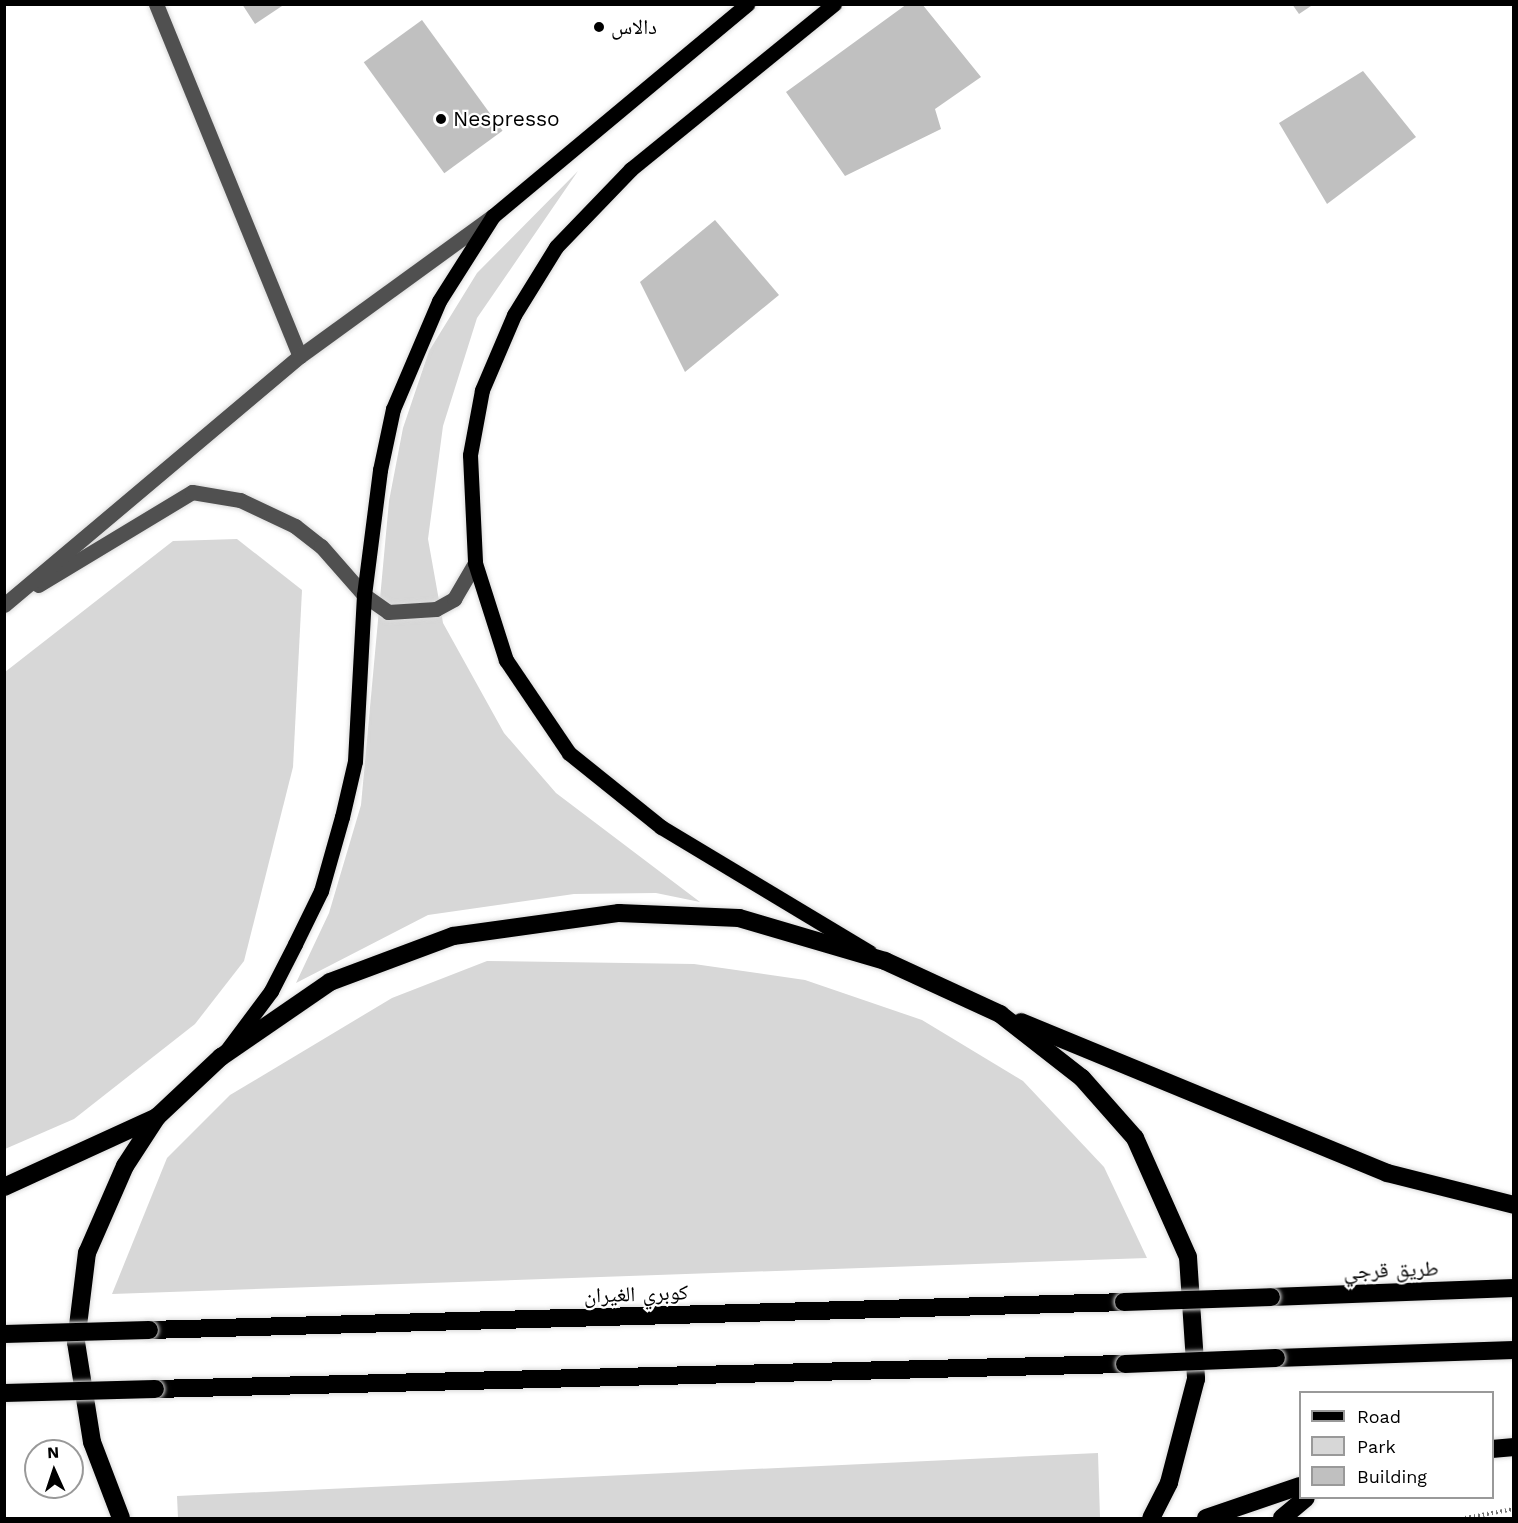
<!DOCTYPE html>
<html>
<head>
<meta charset="utf-8">
<style>
	body { margin:0 }
	#map { position:relative; width:1518px; height:1523px; overflow:hidden; background:#fff; font-family:"Work Sans","Noto Naskh Arabic",sans-serif }
	div>[style] { position:absolute }
	.green>* { inset:0; background:#d7d7d7 }
	.building>* { inset:0; background:#c0c0c0; transform-origin:0 0 }
	.path>* { height:4px; margin-top:-2px; transform-origin:0; background:repeating-linear-gradient(90deg,#727272 0 1.5px,transparent 0 4.5px) }
	.roads { filter:drop-shadow(0 0 2px #dbdbdb) drop-shadow(0 0 2px #dbdbdb) }
	.minor>* { height:15px; margin:-7.5px; padding:0 7.5px; transform-origin:7.5px; border-radius:7.5px; background:#505050 }
	.major>* { height:15px; margin:-7.5px; padding:0 7.5px; transform-origin:7.5px; border-radius:7.5px; background:#000 }
	.highway>* { height:18px; margin:-9px; padding:0 9px; transform-origin:9px; border-radius:9px; background:#000 }
	.bridges { filter:drop-shadow(0 0 2px #dbdbdb) drop-shadow(0 0 2px #dbdbdb) }
	.highway-bridge>* { height:18px; margin:-9px; padding:0 9px; transform-origin:9px; border-radius:9px; background:#000 }
	.dots>* { width:16px; height:16px; translate:-50% -50%; box-sizing:border-box; border:3px solid #fff; border-radius:50% }
	span { translate:-50% -50%; white-space:nowrap; text-align:center; line-height:1.15; -webkit-text-stroke:4.5px #fff; paint-order:stroke }
	.poi-label { font-size:21px; color:#000 }
	.left { translate:0 -50%; text-align:left }
	.street-label { font-size:21px; color:#000 }
	.frame { position:absolute; inset:0; border:6px solid #000; pointer-events:none }
	.legend { position:absolute; left:1299px; top:1391px; width:195px; height:108px; box-sizing:border-box; background:#fff; border:2px solid #999; margin:0; padding:8px 10px; list-style:none; font-size:18px; color:#000 }
	.legend li { display:flex; align-items:center; gap:12px; height:30px }
	.legend b { width:30px; border:2px solid #999 }
	.north { position:absolute; left:24px; top:1439px; width:60px; height:60px; box-sizing:border-box; background:#fff; border:2px solid #999; border-radius:50%; rotate:357deg; font-size:16px; font-weight:700; line-height:24px; text-align:center; color:#000 }
	.north::after { content:''; display:block; margin:auto; width:21px; height:27px; background:#000; clip-path:polygon(50% 0,100% 100%,50% 72%,0 100%) }
</style>
</head>
<body>
<div id="map">
	<div class="green">
		<div style="clip-path:polygon(578px 171px,477px 318px,443px 426px,428px 539px,443px 623px,504px 733px,556px 793px,700px 902px,656px 893px,574px 894px,428px 915px,296px 983px,329px 913px,361px 805px,389px 501px,403px 428px,429px 351px,477px 273px)"></div>
		<div style="clip-path:polygon(237px 539px,302px 590px,293px 767px,244px 961px,195px 1024px,74px 1119px,5px 1149px,5px 672px,173px 541px)"></div>
		<div style="clip-path:polygon(487px 961px,694px 964px,805px 980px,922px 1020px,1023px 1081px,1104px 1167px,1147px 1258px,112px 1294px,167px 1158px,230px 1095px,392px 998px)"></div>
		<div style="clip-path:polygon(1098px 1453px,1100px 1518px,178px 1518px,177px 1496px)"></div>
	</div>
	<div class="building">
		<div style="clip-path:polygon(242px 4px,285px 4px,255px 24px)"></div>
		<div style="clip-path:polygon(907px 4px,922px 4px,981px 77px,935px 109px,941px 129px,845px 176px,786px 92px)"></div>
		<div style="clip-path:polygon(1292px 4px,1314px 4px,1299px 14px)"></div>
		<div style="left:422px;top:20px;width:137px;height:72px;rotate:54deg"></div>
		<div style="clip-path:polygon(1363px 71px,1416px 137px,1327px 204px,1279px 123px)"></div>
		<div style="clip-path:polygon(715px 220px,779px 295px,685px 372px,640px 282px)"></div>
	</div>
	<div class="path">
		<div style="left:1465px;top:1518px;width:50px;rotate:-10.4deg"></div>
	</div>
	<div class="roads">
		<div class="minor">
			<div style="left:156px;top:4px;width:380px;rotate:67.8deg"></div>
			<div style="left:38px;top:585px;width:180px;rotate:-31.1deg"></div>
			<div style="left:192px;top:492px;width:49px;rotate:9.5deg"></div>
			<div style="left:240px;top:500px;width:61px;rotate:25.3deg"></div>
			<div style="left:295px;top:526px;width:33px;rotate:38deg"></div>
			<div style="left:321px;top:546px;width:65px;rotate:48.7deg"></div>
			<div style="left:364px;top:595px;width:29px;rotate:35deg"></div>
			<div style="left:388px;top:612px;width:48px;rotate:-3.6deg"></div>
			<div style="left:436px;top:609px;width:21px;rotate:-29deg"></div>
			<div style="left:454px;top:599px;width:42px;rotate:-59.7deg"></div>
			<div style="left:4px;top:605px;width:387px;rotate:-40.1deg"></div>
			<div style="left:300px;top:356px;width:238px;rotate:-36deg"></div>
		</div>
		<div class="major">
			<div style="left:834px;top:4px;width:262px;rotate:140.9deg"></div>
			<div style="left:631px;top:169px;width:108px;rotate:133.9deg"></div>
			<div style="left:556px;top:247px;width:80px;rotate:121.7deg"></div>
			<div style="left:514px;top:315px;width:82px;rotate:113.1deg"></div>
			<div style="left:482px;top:390px;width:66px;rotate:100.5deg"></div>
			<div style="left:470px;top:455px;width:108px;rotate:87.3deg"></div>
			<div style="left:475px;top:563px;width:102px;rotate:72.3deg"></div>
			<div style="left:506px;top:660px;width:112px;rotate:55.9deg"></div>
			<div style="left:569px;top:753px;width:118px;rotate:38.8deg"></div>
			<div style="left:661px;top:827px;width:243px;rotate:31deg"></div>
			<div style="left:227px;top:1050px;width:74px;rotate:-53.3deg"></div>
			<div style="left:271px;top:991px;width:53px;rotate:-62.9deg"></div>
			<div style="left:295px;top:944px;width:59px;rotate:-63.9deg"></div>
			<div style="left:321px;top:891px;width:77px;rotate:-74.2deg"></div>
			<div style="left:342px;top:817px;width:57px;rotate:-76.9deg"></div>
			<div style="left:355px;top:761px;width:166px;rotate:-86.9deg"></div>
			<div style="left:364px;top:595px;width:126px;rotate:-82.7deg"></div>
			<div style="left:380px;top:470px;width:62px;rotate:-78deg"></div>
			<div style="left:393px;top:409px;width:117px;rotate:-66.9deg"></div>
			<div style="left:439px;top:301px;width:101px;rotate:-57.6deg"></div>
			<div style="left:493px;top:216px;width:331px;rotate:-39.8deg"></div>
		</div>
		<div class="highway">
			<div style="left:1021px;top:1022px;width:396px;rotate:22.4deg"></div>
			<div style="left:1387px;top:1173px;width:131px;rotate:14.1deg"></div>
			<div style="left:4px;top:1187px;width:168px;rotate:-24.6deg"></div>
			<div style="left:1271px;top:1297px;width:243px;rotate:-2.1deg"></div>
			<div style="left:149px;top:1330px;width:975px;rotate:-1.64deg"></div>
			<div style="left:1276px;top:1358px;width:238px;rotate:-1.9deg"></div>
			<div style="left:155px;top:1389px;width:970px;rotate:-1.48deg"></div>
			<div style="left:1492px;top:1449px;width:22px;rotate:-5deg"></div>
			<div style="left:121px;top:1518px;width:81px;rotate:-110.9deg"></div>
			<div style="left:92px;top:1442px;width:101px;rotate:-99.1deg"></div>
			<div style="left:76px;top:1342px;width:90px;rotate:-83deg"></div>
			<div style="left:87px;top:1253px;width:95px;rotate:-66.4deg"></div>
			<div style="left:125px;top:1166px;width:59px;rotate:-56.9deg"></div>
			<div style="left:157px;top:1117px;width:88px;rotate:-43.2deg"></div>
			<div style="left:221px;top:1057px;width:132px;rotate:-34.5deg"></div>
			<div style="left:330px;top:982px;width:131px;rotate:-20.5deg"></div>
			<div style="left:453px;top:936px;width:168px;rotate:-7.9deg"></div>
			<div style="left:619px;top:913px;width:120px;rotate:2.4deg"></div>
			<div style="left:739px;top:918px;width:152px;rotate:16.4deg"></div>
			<div style="left:885px;top:961px;width:127px;rotate:24.7deg"></div>
			<div style="left:1000px;top:1014px;width:104px;rotate:38deg"></div>
			<div style="left:1082px;top:1078px;width:80px;rotate:48.5deg"></div>
			<div style="left:1135px;top:1138px;width:130px;rotate:66deg"></div>
			<div style="left:1188px;top:1257px;width:122px;rotate:86.2deg"></div>
			<div style="left:1196px;top:1379px;width:107px;rotate:104.6deg"></div>
			<div style="left:1169px;top:1483px;width:39px;rotate:117deg"></div>
			<div style="left:1206px;top:1518px;width:99px;rotate:-18.8deg"></div>
			<div style="left:1282px;top:1518px;width:31px;rotate:-40deg"></div>
		</div>
	</div>
	<div class="bridges">
		<div class="highway-bridge">
			<div style="left:1124px;top:1302px;width:147px;rotate:-1.9deg"></div>
			<div style="left:4px;top:1334px;width:145px;rotate:-1.6deg"></div>
			<div style="left:1125px;top:1364px;width:151px;rotate:-2.3deg"></div>
			<div style="left:4px;top:1393px;width:151px;rotate:-1.5deg"></div>
		</div>
	</div>
	<div class="dots">
		<div style="left:599px;top:27px;background:#000"></div>
		<div style="left:441px;top:119px;background:#000"></div>
	</div>
	<div class="poi-label">
		<span class="left" style="left:611px;top:27px">دالاس</span>
		<span class="left" style="left:453px;top:119px">Nespresso</span>
	</div>
	<div class="street-label">
		<span style="left:1391px;top:1270px;rotate:-2deg">طريق قرجي</span>
		<span style="left:636px;top:1294px;rotate:-2deg">كوبري الغيران</span>
	</div>
	<div class="frame"></div>
	<ul class="legend">
	<li><b style="height:8px;background:#000"></b>Road</li>
	<li><b style="height:16px;background:#d7d7d7"></b>Park</li>
	<li><b style="height:16px;background:#c0c0c0"></b>Building</li>
	</ul>
	<div class="north">N</div>
</div>
</body>
</html>
